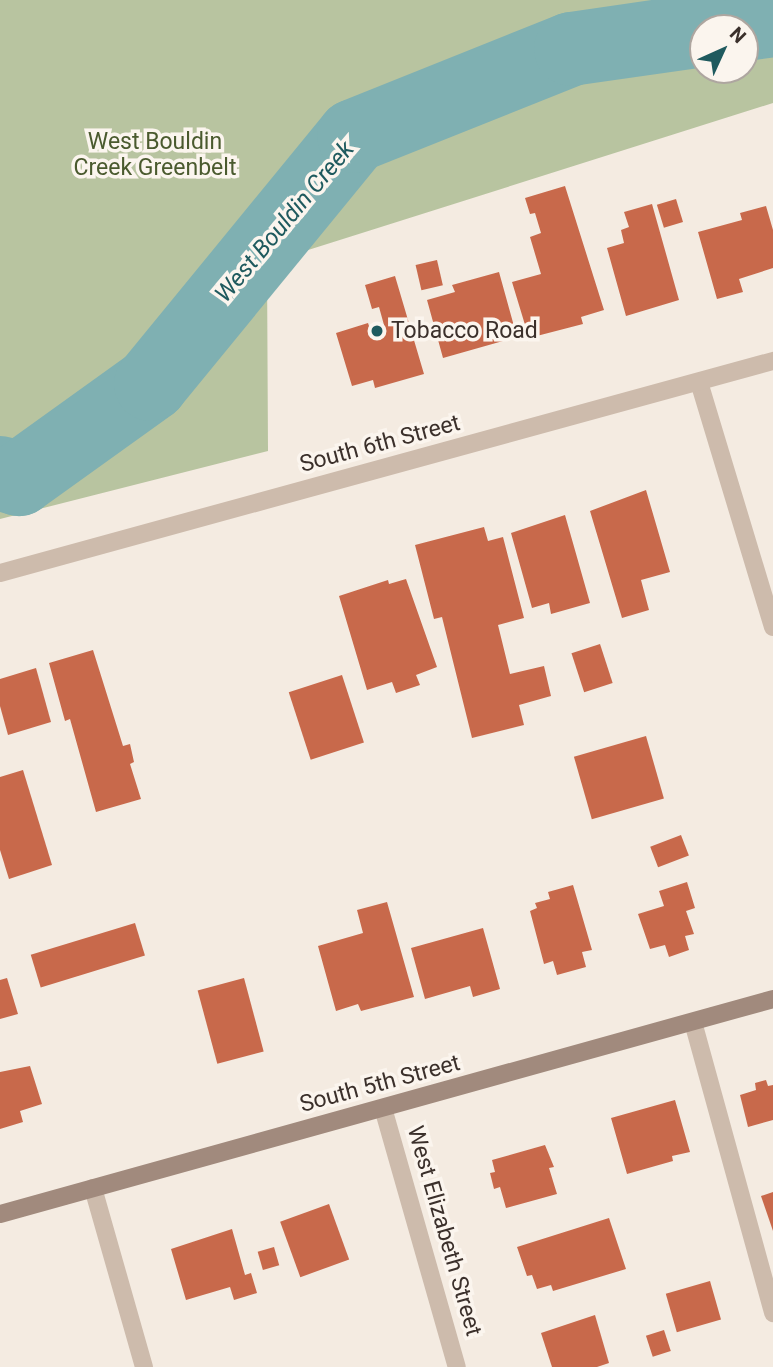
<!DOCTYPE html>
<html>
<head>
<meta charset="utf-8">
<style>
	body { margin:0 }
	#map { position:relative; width:773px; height:1367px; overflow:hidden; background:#f4ebe1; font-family:Roboto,sans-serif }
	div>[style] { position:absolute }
	.green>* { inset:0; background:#b8c4a0 }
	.river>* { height:74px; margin:-37px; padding:0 37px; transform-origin:37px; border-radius:37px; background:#7fb0b2 }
	.building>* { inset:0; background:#c8694b; transform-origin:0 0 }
	.lane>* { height:18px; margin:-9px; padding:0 9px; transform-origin:9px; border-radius:9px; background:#cdbbac }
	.street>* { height:18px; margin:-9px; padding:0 9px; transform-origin:9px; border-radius:9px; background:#cdbbac }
	.secondary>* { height:18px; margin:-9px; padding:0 9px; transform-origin:9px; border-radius:9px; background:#a18a7d }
	.dots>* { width:19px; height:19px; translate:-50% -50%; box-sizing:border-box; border:4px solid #fbf5ee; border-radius:50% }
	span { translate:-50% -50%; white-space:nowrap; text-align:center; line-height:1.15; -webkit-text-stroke:7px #fbf5ee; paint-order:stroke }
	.park-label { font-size:23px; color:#4a5a2e }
	.poi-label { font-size:23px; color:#3b302b }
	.left { translate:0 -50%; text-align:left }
	.street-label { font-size:23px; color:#3b302b }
	.water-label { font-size:24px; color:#1f5a5e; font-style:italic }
	.north { position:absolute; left:689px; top:14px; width:70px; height:70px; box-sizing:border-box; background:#fbf5ee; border:2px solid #aea6a0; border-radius:50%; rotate:45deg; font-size:19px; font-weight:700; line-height:28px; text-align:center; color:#3b302b }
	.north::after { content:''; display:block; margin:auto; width:24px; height:32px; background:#1f5a5e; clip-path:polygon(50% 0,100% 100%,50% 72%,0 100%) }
</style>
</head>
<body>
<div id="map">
	<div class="green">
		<div style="clip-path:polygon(evenodd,0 0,773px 0,773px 103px,267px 263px,268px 451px,0 519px,0 0,703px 28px,745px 28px,745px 70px,703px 70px,703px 28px)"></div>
	</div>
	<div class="river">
		<div style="left:717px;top:28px;width:57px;rotate:-8.1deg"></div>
		<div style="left:0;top:473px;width:20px;rotate:18deg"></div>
		<div style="left:19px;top:479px;width:163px;rotate:-35.7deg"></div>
		<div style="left:151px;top:384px;width:320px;rotate:-50.7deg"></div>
		<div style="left:354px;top:136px;width:234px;rotate:-21.8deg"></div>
		<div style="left:571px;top:49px;width:133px;rotate:-8.2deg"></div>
	</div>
	<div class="building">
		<div style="clip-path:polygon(565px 186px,604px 310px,581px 317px,583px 324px,529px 338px,512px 282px,541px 274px,530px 237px,541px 233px,535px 213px,530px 214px,525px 198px)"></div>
		<div style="left:676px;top:199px;width:24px;height:20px;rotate:73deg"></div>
		<div style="clip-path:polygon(652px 204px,679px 300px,626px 316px,607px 248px,624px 243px,621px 230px,629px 227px,624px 212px)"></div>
		<div style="clip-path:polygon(766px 206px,773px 230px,773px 268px,739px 279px,743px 292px,717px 299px,698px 232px,742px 220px,740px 213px)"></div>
		<div style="left:437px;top:260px;width:26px;height:22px;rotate:77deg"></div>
		<div style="clip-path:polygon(499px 272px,517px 337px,443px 358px,427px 300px,455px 292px,452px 285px)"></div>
		<div style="clip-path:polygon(395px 276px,424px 374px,375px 388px,373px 380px,352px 386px,336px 333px,368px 323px,370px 329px,384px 325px,379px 307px,372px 309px,365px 285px)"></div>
		<div style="clip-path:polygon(646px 490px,670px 572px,641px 580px,649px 610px,622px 618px,590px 511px)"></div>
		<div style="clip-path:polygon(565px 515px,590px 603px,551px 614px,549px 603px,532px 608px,511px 533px)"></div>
		<div style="clip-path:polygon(484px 527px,488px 541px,503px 537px,524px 618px,498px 625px,510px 674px,544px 666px,551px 696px,519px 705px,524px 725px,472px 738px,442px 617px,434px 619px,415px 545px)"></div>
		<div style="clip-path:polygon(406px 579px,437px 667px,416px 675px,420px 685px,396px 693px,392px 682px,367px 690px,339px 596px,388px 580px,389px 584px)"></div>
		<div style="left:600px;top:644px;width:41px;height:30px;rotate:72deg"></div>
		<div style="clip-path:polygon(93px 650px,123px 746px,130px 744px,134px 762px,130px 764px,141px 799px,96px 812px,70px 719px,65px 721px,49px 663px)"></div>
		<div style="clip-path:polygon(36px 668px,51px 722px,8px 735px,0 706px,0 679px)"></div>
		<div style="left:342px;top:675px;width:71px;height:56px;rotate:72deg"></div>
		<div style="left:646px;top:736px;width:65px;height:75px;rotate:74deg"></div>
		<div style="clip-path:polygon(23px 770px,52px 865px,9px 879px,0 850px,0 777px)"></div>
		<div style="left:681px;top:835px;width:22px;height:33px;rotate:69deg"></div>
		<div style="clip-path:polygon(687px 882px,695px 908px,686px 911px,694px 934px,685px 936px,689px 950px,669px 957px,665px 945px,650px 949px,638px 914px,664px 906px,659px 891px)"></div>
		<div style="clip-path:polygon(573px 885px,592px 950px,582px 952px,586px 967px,557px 975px,553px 961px,544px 964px,530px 911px,537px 908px,535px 903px,550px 899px,548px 892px)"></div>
		<div style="clip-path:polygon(387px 902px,414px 997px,361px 1011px,358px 1004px,336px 1011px,318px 946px,363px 933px,357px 910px)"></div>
		<div style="left:135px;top:923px;width:34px;height:109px;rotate:73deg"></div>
		<div style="clip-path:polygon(483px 928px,500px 989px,473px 997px,470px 986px,425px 999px,411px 948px)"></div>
		<div style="clip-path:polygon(7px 978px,18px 1014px,0 1019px,0 980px)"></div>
		<div style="left:244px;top:978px;width:76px;height:48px;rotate:75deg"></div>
		<div style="clip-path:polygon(30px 1066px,42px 1104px,20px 1111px,23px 1122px,0 1129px,0 1072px)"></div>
		<div style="clip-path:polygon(766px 1080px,768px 1086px,773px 1085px,773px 1120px,748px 1127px,740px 1095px,756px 1090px,755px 1083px)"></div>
		<div style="clip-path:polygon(675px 1100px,690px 1152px,672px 1156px,673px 1161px,627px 1174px,611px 1118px)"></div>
		<div style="clip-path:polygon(545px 1145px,554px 1167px,549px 1168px,557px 1194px,506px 1208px,500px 1187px,494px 1189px,490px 1173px,495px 1172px,492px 1160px)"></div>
		<div style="clip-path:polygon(773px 1192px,773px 1231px,761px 1196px)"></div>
		<div style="left:329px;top:1204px;width:59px;height:52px;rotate:70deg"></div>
		<div style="clip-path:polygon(609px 1218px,626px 1269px,553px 1291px,551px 1285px,537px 1289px,532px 1275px,527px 1276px,517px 1247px)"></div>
		<div style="clip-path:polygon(232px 1229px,245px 1275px,251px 1273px,257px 1293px,234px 1300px,230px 1287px,186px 1300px,171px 1249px)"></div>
		<div style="left:274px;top:1247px;width:19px;height:17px;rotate:74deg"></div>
		<div style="left:710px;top:1281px;width:40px;height:46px;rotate:74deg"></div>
		<div style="clip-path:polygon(595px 1315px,609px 1363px,597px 1367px,552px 1367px,541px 1333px)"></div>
		<div style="left:664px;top:1330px;width:22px;height:19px;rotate:72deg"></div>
	</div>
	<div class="lane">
		<div style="left:693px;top:1022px;width:302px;rotate:74.6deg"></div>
		<div style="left:93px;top:1188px;width:186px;rotate:74.1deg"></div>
	</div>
	<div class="street">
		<div style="left:699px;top:382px;width:256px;rotate:73.2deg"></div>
		<div style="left:0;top:573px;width:802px;rotate:-15.34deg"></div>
		<div style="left:383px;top:1108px;width:269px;rotate:74.1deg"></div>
	</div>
	<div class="secondary">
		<div style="left:0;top:1214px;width:802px;rotate:-15.54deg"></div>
	</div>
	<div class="dots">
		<div style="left:377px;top:331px;background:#1f5a5e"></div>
	</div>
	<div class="park-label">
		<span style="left:155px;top:155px">West Bouldin<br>Creek Greenbelt</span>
	</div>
	<div class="poi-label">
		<span class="left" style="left:391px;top:331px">Tobacco Road</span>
	</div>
	<div class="street-label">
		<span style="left:380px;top:444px;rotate:-15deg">South 6th Street</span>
		<span style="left:380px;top:1084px;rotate:-15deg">South 5th Street</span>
		<span style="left:444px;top:1231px;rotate:74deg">West Elizabeth Street</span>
	</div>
	<div class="water-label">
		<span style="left:285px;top:222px;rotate:-50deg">West Bouldin Creek</span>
	</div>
	<div class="north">N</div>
</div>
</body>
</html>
